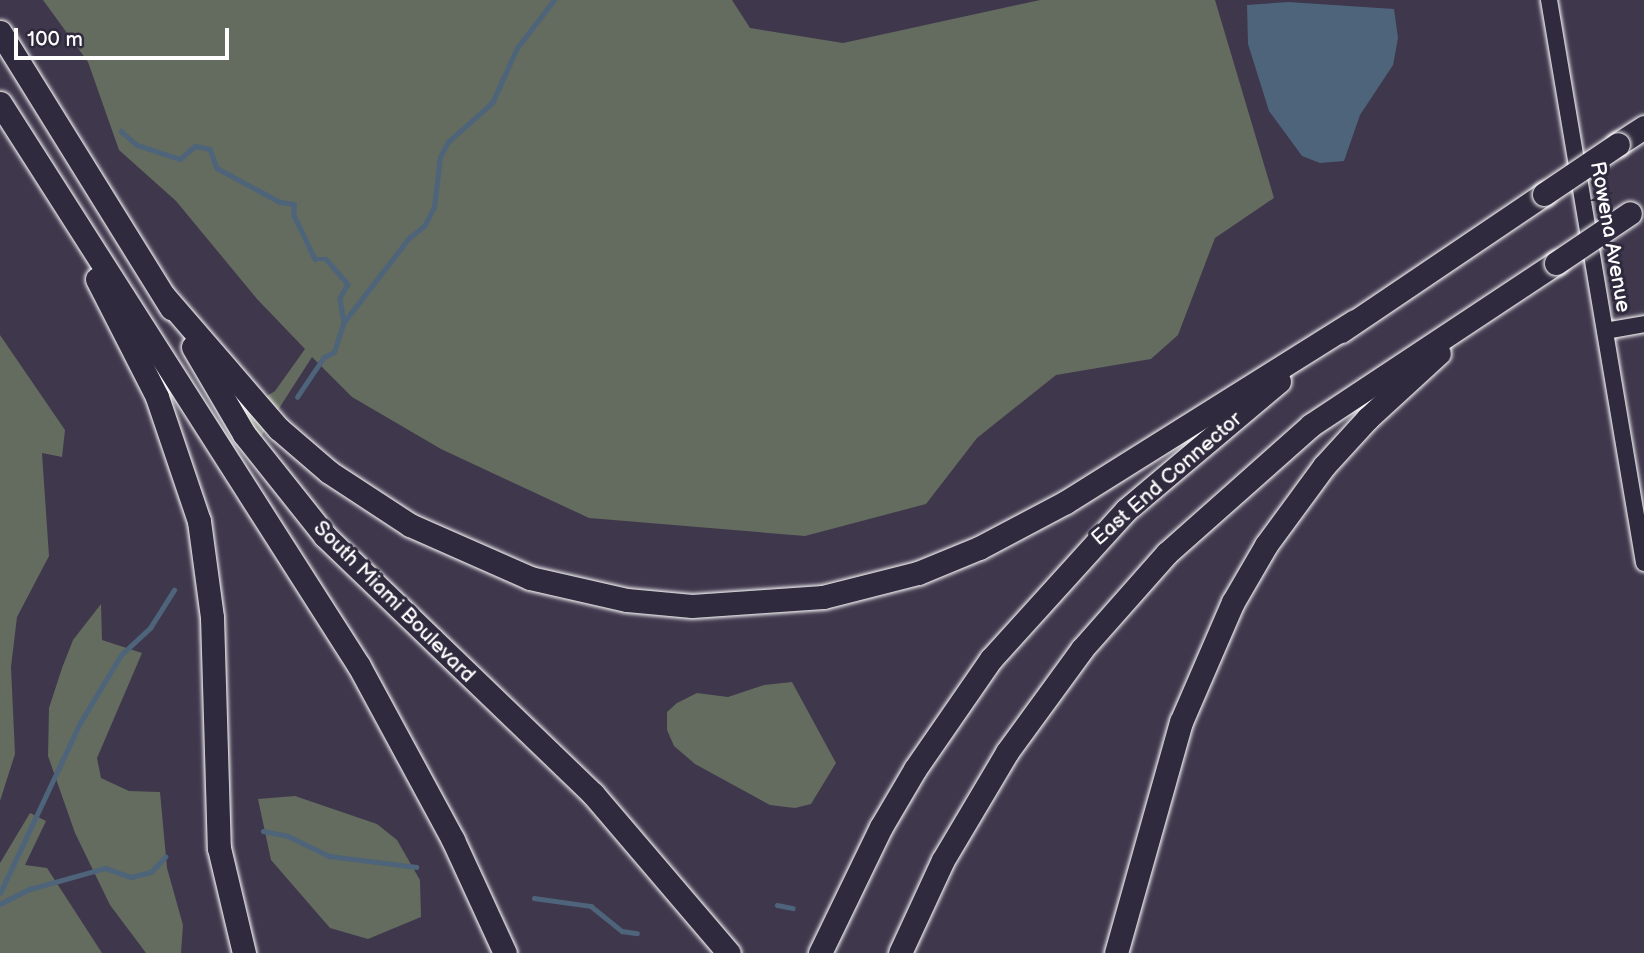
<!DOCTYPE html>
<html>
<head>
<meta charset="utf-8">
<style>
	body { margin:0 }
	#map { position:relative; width:1644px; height:953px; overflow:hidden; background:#3f374c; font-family:"Balsamiq Sans",sans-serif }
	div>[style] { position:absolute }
	.green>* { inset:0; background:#646b5f }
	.water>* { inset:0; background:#4e647a }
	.stream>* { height:4.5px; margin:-2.25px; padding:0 2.25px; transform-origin:2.25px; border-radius:2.25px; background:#4e647a }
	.roads { filter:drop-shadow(0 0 2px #fff) drop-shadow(0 0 2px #fff) }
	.minor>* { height:16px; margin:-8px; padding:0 8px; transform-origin:8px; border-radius:8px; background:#2f2a3d }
	.highway>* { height:23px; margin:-11.5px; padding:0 11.5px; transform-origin:11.5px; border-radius:11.5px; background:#2f2a3d }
	.bridges { filter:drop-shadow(0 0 2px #fff) drop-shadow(0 0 2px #fff) }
	.highway-bridge>* { height:23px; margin:-11.5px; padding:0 11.5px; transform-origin:11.5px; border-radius:11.5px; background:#2f2a3d }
	span { translate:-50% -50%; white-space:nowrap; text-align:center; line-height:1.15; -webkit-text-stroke:6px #2f2a3d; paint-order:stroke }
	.street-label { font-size:21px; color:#fff }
	.scale { position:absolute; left:14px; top:28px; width:215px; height:32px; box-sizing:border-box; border:4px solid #fff; border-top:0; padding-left:9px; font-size:21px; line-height:24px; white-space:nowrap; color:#fff; -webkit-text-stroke:5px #2f2a3d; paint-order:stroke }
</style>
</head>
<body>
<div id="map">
	<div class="green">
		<div style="clip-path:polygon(43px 0,732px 0,750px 28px,843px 43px,1040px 0,1215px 0,1274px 198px,1215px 238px,1178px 335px,1151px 359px,1056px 375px,977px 438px,926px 504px,805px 536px,589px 518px,441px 449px,352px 397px,312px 357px,260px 438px,242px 412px,275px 391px,305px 349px,257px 299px,176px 201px,119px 150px,88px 62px)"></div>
		<div style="clip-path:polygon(0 335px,65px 430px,62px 457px,42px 453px,49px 556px,17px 617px,11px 667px,15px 754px,0 801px)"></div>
		<div style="clip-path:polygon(101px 604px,102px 640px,142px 653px,97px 758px,101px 778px,129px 791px,160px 792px,167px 868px,183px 925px,181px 953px,146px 953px,110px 905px,75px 833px,48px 756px,49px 708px,62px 668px,73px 640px)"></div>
		<div style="clip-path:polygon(792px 682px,836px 763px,811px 804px,795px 808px,770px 805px,695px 764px,674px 746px,667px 730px,667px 712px,677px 703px,697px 693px,728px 697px,764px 685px)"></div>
		<div style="clip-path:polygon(295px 796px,377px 824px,397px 840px,420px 880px,421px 917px,368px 939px,330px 928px,271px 860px,258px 799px)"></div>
		<div style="clip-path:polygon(30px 813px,46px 821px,25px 865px,47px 868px,102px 953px,0 953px,0 863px)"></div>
	</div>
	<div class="water">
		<div style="clip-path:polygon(1288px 2px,1394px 9px,1398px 38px,1393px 65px,1360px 115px,1344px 161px,1320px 163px,1302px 156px,1269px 111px,1248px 44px,1247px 5px)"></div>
	</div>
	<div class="stream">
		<div style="left:121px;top:131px;width:21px;rotate:41deg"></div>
		<div style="left:137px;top:145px;width:45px;rotate:18deg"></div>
		<div style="left:180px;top:159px;width:20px;rotate:-41deg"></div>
		<div style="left:195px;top:146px;width:15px;rotate:11deg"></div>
		<div style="left:210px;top:149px;width:20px;rotate:70deg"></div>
		<div style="left:217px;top:168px;width:72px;rotate:28.4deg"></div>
		<div style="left:280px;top:202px;width:14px;rotate:8deg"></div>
		<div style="left:294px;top:204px;width:11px;rotate:90deg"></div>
		<div style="left:294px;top:215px;width:49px;rotate:64.5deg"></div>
		<div style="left:315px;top:259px;width:11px"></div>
		<div style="left:326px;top:259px;width:33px;rotate:49deg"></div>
		<div style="left:348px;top:284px;width:16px;rotate:120deg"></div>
		<div style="left:340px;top:298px;width:24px;rotate:81deg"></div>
		<div style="left:297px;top:397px;width:48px;rotate:-56deg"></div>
		<div style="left:324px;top:357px;width:11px;rotate:-27deg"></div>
		<div style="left:334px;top:352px;width:32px;rotate:-72deg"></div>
		<div style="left:344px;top:322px;width:106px;rotate:-52.3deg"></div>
		<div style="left:409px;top:238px;width:19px;rotate:-39deg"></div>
		<div style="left:424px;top:226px;width:21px;rotate:-62deg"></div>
		<div style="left:434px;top:207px;width:50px;rotate:-83.2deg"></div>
		<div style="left:440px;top:157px;width:17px;rotate:-62deg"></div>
		<div style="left:448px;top:142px;width:59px;rotate:-41.6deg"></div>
		<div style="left:492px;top:103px;width:60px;rotate:-65.6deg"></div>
		<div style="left:517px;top:48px;width:61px;rotate:-52.4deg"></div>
		<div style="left:263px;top:831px;width:25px;rotate:11deg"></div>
		<div style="left:288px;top:836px;width:46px;rotate:26deg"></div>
		<div style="left:329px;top:856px;width:88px;rotate:7.2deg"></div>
		<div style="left:0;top:893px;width:188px;rotate:-64.8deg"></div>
		<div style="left:80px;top:723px;width:79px;rotate:-58.9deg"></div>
		<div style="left:121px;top:655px;width:40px;rotate:-43deg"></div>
		<div style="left:150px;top:628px;width:45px;rotate:-57.7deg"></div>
		<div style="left:534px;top:898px;width:58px;rotate:8deg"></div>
		<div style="left:591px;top:906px;width:40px;rotate:39deg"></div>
		<div style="left:622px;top:931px;width:15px;rotate:8deg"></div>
		<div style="left:0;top:904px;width:34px;rotate:-27deg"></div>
		<div style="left:30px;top:889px;width:78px;rotate:-15.6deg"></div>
		<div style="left:105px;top:868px;width:28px;rotate:19deg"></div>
		<div style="left:131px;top:877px;width:21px;rotate:-14deg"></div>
		<div style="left:151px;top:872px;width:21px;rotate:-47deg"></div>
		<div style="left:777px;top:905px;width:16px;rotate:11deg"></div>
	</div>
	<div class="roads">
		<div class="minor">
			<div style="left:1549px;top:0;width:571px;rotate:80.42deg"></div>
			<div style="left:1605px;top:331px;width:40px;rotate:-10deg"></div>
		</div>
		<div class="highway">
			<div style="left:0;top:32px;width:325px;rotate:58.2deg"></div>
			<div style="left:0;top:103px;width:668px;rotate:57.48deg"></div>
			<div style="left:359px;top:666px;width:198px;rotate:61.6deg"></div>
			<div style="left:453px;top:840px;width:124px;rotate:65.3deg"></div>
			<div style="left:1618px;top:144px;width:31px;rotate:-33deg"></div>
			<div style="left:97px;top:279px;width:132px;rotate:63deg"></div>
			<div style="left:157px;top:397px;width:131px;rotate:71.3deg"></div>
			<div style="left:199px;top:521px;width:97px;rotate:82.3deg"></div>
			<div style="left:212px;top:617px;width:231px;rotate:88.3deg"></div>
			<div style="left:219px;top:848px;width:108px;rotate:76.6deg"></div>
			<div style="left:164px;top:296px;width:176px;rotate:49.2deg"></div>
			<div style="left:279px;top:429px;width:66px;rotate:40.7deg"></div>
			<div style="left:329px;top:472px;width:97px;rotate:33.2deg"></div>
			<div style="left:410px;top:525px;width:131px;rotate:23.8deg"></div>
			<div style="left:530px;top:578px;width:99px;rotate:12.8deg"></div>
			<div style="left:627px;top:600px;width:65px;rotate:5.3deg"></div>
			<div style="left:692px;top:606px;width:131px;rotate:-3.9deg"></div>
			<div style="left:823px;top:597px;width:98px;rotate:-14.2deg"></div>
			<div style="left:918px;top:573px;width:66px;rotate:-22.3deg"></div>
			<div style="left:979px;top:548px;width:98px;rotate:-27.9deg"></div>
			<div style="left:1066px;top:502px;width:340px;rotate:-32.1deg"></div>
			<div style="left:1341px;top:331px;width:245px;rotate:-34deg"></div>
			<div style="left:193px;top:347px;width:101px;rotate:59.6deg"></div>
			<div style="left:244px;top:434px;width:130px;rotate:51.5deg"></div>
			<div style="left:325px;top:536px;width:372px;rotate:43.9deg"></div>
			<div style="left:593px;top:794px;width:209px;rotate:49.5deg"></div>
			<div style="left:820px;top:953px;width:140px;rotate:-64.2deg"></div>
			<div style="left:881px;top:827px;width:67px;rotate:-59.6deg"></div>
			<div style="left:915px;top:769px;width:134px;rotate:-55.4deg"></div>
			<div style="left:991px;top:659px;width:201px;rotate:-47.8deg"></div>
			<div style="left:1126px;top:510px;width:200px;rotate:-40.1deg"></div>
			<div style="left:900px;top:953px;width:102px;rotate:-65.2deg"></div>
			<div style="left:943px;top:860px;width:126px;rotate:-59.3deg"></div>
			<div style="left:1007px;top:752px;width:127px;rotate:-53.9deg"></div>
			<div style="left:1082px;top:649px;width:128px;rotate:-48.5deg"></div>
			<div style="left:1167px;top:553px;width:193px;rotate:-41.6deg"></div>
			<div style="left:1311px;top:425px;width:294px;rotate:-33.5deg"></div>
			<div style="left:1116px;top:953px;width:240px;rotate:-74.3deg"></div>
			<div style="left:1181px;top:722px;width:131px;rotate:-66.6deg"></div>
			<div style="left:1233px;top:602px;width:66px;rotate:-59.9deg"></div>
			<div style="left:1266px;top:545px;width:98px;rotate:-53.7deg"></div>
			<div style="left:1324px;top:466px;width:65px;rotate:-47.5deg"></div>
			<div style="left:1368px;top:418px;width:96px;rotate:-42.5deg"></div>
		</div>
	</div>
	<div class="bridges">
		<div class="highway-bridge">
			<div style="left:1544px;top:194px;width:89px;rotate:-34deg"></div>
			<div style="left:1556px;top:263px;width:89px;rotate:-34deg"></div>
		</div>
	</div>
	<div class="street-label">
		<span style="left:1610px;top:237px;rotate:80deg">Rowena Avenue</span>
		<span style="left:1167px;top:479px;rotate:-41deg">East End Connector</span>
		<span style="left:394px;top:602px;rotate:45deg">South Miami Boulevard</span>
	</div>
	<div class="scale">100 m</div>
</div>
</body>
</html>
